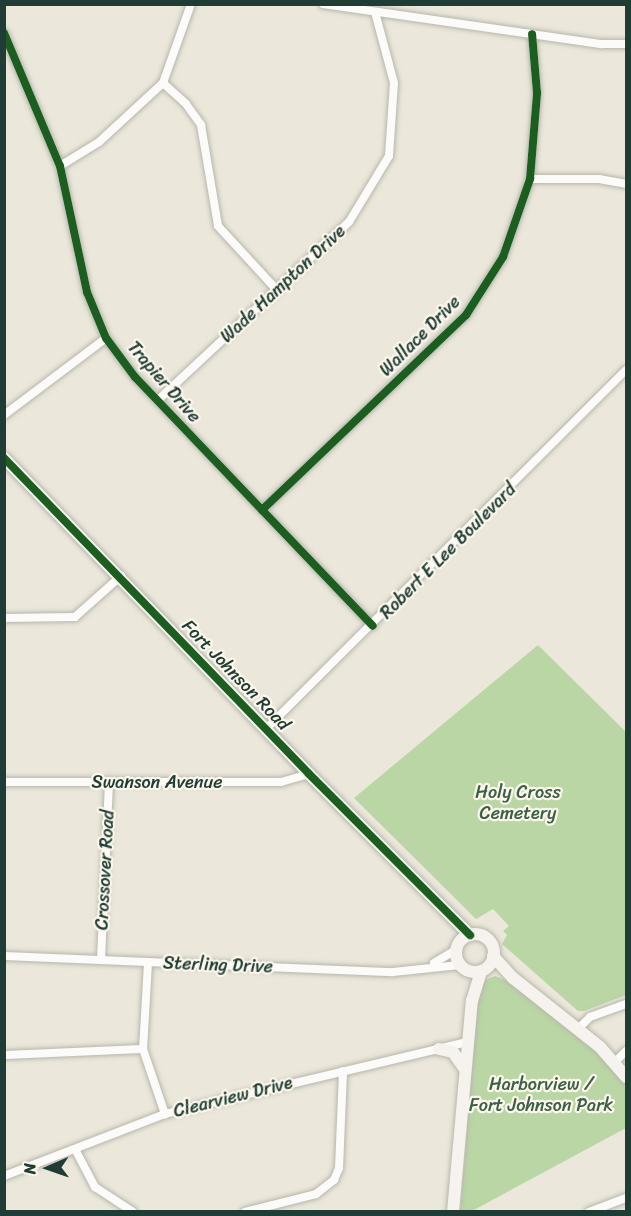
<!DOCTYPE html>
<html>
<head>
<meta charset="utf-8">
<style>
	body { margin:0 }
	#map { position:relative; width:631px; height:1216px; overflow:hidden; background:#ebe7da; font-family:Sriracha,sans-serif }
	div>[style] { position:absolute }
	.green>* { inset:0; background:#bad6a5 }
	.roads { filter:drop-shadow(0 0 2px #b6b7ad) drop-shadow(0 0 2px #b6b7ad) }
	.street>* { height:8px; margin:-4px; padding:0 4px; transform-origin:4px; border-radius:4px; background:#fcfbf9 }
	.secondary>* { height:12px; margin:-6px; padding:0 6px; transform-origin:6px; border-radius:6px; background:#f6f3ee }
	.secondary>.ring { margin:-6px; padding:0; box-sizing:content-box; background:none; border:12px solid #f6f3ee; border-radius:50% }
	.cycleway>* { height:8px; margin:-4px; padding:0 4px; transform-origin:4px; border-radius:4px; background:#1b5e20 }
	span { translate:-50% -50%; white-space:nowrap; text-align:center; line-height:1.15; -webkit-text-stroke:4.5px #fbf7ec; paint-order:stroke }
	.street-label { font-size:18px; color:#1f3d34 }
	.park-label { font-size:18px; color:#3c6046 }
	.frame { position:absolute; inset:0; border:6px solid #1f3d34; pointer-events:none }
	.north { position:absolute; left:18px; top:1138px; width:60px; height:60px; -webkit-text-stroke:4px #fbf7ec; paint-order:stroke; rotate:268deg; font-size:16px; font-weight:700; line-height:24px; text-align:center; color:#1f3d34 }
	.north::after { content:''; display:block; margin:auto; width:21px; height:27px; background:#1f3d34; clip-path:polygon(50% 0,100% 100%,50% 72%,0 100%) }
</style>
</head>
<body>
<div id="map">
	<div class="green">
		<div style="clip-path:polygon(538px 645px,626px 732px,626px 995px,584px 1011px,578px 1011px,502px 944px,507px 935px,503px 931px,509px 926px,493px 909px,476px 919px,354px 798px)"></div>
		<div style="clip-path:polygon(495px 976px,508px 981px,597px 1051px,625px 1082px,626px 1128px,472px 1211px,460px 1212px,479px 988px,483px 981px)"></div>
	</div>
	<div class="roads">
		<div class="street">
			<div style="left:323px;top:4px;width:282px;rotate:8.2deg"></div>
			<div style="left:602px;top:44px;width:24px"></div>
			<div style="left:4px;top:33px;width:144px;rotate:67.2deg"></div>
			<div style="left:60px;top:166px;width:129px;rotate:77.9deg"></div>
			<div style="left:87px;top:292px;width:50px;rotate:67.6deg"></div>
			<div style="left:106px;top:338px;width:49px;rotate:53.4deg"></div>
			<div style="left:135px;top:377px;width:344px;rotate:46.3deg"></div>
			<div style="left:163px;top:83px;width:31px;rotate:42deg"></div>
			<div style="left:186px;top:104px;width:26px;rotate:54deg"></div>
			<div style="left:201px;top:125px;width:102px;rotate:80.4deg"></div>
			<div style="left:218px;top:226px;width:86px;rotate:47.4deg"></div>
			<div style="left:60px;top:166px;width:46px;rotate:-31.6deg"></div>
			<div style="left:99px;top:142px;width:87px;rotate:-42.7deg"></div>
			<div style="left:163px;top:83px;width:84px;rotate:-70.5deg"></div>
			<div style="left:530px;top:179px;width:69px"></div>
			<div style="left:599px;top:179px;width:27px;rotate:10deg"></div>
			<div style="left:158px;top:400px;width:261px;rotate:-43deg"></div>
			<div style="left:349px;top:222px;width:77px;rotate:-58.8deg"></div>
			<div style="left:389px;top:156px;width:73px;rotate:-86.1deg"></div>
			<div style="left:394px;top:83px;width:73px;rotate:-105deg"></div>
			<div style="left:4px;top:415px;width:128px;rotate:-37deg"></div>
			<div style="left:262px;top:510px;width:282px;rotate:-43.7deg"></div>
			<div style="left:466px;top:315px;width:69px;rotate:-57.5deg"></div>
			<div style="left:503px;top:257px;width:83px;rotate:-70.9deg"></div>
			<div style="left:530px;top:179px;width:86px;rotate:-85.3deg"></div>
			<div style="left:537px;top:93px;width:59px;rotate:-94.8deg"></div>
			<div style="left:4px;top:618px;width:71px;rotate:-0.8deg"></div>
			<div style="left:75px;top:617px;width:62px;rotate:-41.7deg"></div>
			<div style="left:266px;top:729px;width:508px;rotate:-44.92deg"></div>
			<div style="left:4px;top:782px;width:277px"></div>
			<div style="left:281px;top:782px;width:29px;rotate:-16deg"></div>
			<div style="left:4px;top:956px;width:389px;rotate:2.4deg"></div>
			<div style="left:393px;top:972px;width:67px;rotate:-6deg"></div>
			<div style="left:101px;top:959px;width:178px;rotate:-87.4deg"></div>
			<div style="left:148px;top:963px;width:86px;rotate:93.3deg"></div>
			<div style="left:143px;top:1049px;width:69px;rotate:71.3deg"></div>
			<div style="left:434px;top:963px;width:26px;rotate:-31deg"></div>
			<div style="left:578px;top:1029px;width:17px;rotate:-45deg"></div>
			<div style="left:590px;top:1017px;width:38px;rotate:-20deg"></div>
			<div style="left:4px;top:1055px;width:139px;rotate:-2.5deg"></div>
			<div style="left:615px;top:1062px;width:16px;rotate:-45deg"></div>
			<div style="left:76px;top:1151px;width:41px;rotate:62.2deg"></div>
			<div style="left:95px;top:1187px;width:45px;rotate:33.3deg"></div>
			<div style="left:4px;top:1176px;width:173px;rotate:-21.1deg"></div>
			<div style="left:165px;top:1114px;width:311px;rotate:-13.4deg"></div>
			<div style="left:245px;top:1212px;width:73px;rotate:-14.2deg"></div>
			<div style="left:316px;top:1194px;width:23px;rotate:-38deg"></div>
			<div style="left:334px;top:1180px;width:13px;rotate:-67deg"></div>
			<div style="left:339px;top:1168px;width:97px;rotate:-87.6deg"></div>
			<div style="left:589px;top:1212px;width:40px;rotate:-21deg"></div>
		</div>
		<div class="secondary">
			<div style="left:4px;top:458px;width:439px;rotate:46deg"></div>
			<div style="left:309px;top:774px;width:228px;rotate:45deg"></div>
			<div class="ring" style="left:456px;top:934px;width:26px;height:26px"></div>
			<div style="left:493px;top:956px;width:30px;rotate:48deg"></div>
			<div style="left:513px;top:978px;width:111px;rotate:38.4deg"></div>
			<div style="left:600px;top:1047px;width:40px;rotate:49deg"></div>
			<div style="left:439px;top:1049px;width:14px;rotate:12deg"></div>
			<div style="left:453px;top:1052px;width:21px;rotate:55deg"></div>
			<div style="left:453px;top:1212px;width:212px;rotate:-84.9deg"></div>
			<div style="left:472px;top:1001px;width:31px;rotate:-73deg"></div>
		</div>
	</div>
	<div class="cycleway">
		<div style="left:4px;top:33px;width:144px;rotate:67.2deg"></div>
		<div style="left:60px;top:166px;width:129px;rotate:77.9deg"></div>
		<div style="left:87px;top:292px;width:50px;rotate:67.6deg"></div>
		<div style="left:106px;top:338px;width:49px;rotate:53.4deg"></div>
		<div style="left:135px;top:377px;width:344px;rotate:46.3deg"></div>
		<div style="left:4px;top:458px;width:439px;rotate:46deg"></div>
		<div style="left:309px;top:774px;width:228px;rotate:45deg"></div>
		<div style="left:262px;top:510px;width:282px;rotate:-43.7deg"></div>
		<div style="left:466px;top:315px;width:69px;rotate:-57.5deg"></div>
		<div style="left:503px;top:257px;width:83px;rotate:-70.9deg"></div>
		<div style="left:530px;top:179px;width:86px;rotate:-85.3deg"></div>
		<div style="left:537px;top:93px;width:59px;rotate:-94.8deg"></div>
	</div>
	<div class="street-label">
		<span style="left:283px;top:284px;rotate:-43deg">Wade Hampton Drive</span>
		<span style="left:420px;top:336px;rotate:-45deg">Wallace Drive</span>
		<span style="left:164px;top:382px;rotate:49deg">Trapier Drive</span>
		<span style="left:448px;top:551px;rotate:-45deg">Robert E Lee Boulevard</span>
		<span style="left:236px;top:675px;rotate:46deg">Fort Johnson Road</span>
		<span style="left:157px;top:782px">Swanson Avenue</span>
		<span style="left:105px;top:870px;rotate:-87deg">Crossover Road</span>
		<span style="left:218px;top:965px;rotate:2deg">Sterling Drive</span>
		<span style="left:233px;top:1097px;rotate:-14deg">Clearview Drive</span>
	</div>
	<div class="park-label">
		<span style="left:518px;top:803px">Holy Cross<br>Cemetery</span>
		<span style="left:541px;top:1095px">Harborview /<br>Fort Johnson Park</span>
	</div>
	<div class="frame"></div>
	<div class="north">N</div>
</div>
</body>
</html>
